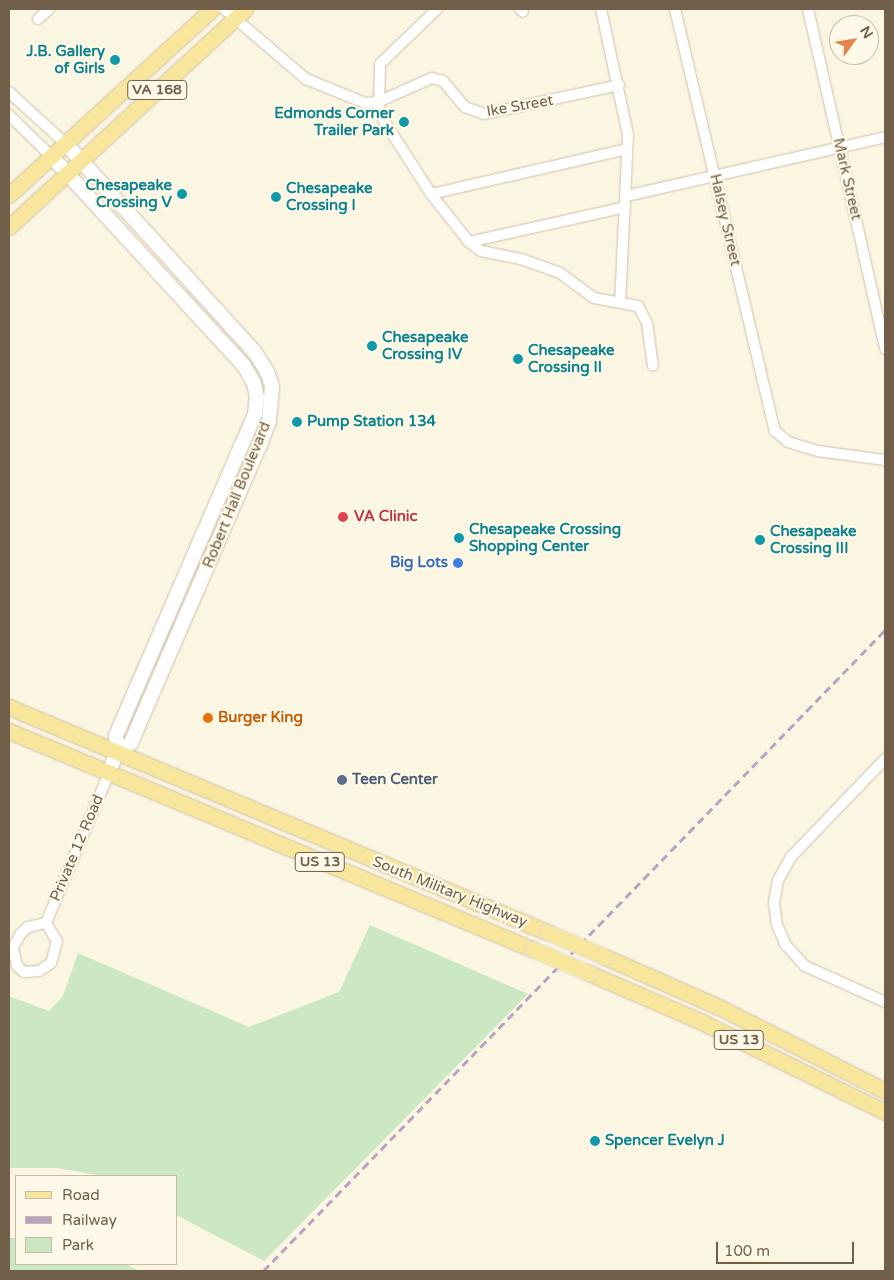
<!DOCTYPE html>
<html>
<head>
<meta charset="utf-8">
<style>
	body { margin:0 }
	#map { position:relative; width:894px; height:1280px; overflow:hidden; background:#fbf6e2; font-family:"Varela Round",sans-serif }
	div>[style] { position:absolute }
	.green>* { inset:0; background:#cbe8c2 }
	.roads { filter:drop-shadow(0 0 1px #cec1ac) drop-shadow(0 0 1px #cec1ac) }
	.street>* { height:10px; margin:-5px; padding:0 5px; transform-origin:5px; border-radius:5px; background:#fff }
	.secondary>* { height:14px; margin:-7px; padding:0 7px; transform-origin:7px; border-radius:7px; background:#fff }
	.primary>* { height:15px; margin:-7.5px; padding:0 7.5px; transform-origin:7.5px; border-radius:7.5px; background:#f8e69c }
	.rail>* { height:2.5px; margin-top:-1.25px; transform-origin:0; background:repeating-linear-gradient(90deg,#baa2c4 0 8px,transparent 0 13px) }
	.bridges { filter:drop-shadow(0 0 1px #ddd9d4) drop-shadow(0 0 1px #ddd9d4) }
	.primary-bridge>* { height:15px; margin:-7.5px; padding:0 7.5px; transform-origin:7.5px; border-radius:7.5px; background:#f8e69c }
	.dots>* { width:14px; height:14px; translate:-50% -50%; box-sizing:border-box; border:2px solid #fef9e8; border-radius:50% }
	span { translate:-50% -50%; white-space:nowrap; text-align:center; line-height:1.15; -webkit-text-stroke:4.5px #fef9e8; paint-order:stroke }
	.shield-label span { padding:1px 4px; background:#fef9e8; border:1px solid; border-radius:4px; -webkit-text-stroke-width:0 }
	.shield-label { font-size:14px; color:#725f4a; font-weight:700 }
	.culture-label { font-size:15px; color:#0d838f; font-weight:700 }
	.right { translate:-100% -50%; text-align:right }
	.left { translate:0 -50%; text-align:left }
	.street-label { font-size:15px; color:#725f4a }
	.health-label { font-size:15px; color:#be3a42; font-weight:700 }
	.shop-label { font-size:15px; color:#366cbe; font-weight:700 }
	.food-label { font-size:15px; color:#c56008; font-weight:700 }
	.service-label { font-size:15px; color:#4e5e75; font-weight:700 }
	.frame { position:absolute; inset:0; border:10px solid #725f4a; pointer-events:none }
	.legend { position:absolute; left:15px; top:1175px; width:162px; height:90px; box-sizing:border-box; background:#fef9e8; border:1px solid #c6bba9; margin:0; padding:6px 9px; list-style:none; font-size:15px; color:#725f4a }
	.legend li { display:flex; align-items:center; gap:10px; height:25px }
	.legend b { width:25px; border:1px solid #c6bba9 }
	.north { position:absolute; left:829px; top:15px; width:50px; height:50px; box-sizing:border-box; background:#fef9e8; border:1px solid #c6bba9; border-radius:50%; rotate:58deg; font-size:14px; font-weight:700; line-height:20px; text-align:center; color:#725f4a }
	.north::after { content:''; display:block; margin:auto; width:18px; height:22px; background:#e2864b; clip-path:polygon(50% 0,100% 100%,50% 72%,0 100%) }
	.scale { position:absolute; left:716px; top:1242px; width:138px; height:22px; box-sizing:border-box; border:2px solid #725f4a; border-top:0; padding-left:6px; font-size:15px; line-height:18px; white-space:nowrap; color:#725f4a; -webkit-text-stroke:4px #fef9e8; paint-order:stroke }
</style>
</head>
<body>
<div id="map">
	<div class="green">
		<div style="clip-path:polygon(370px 925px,528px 994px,264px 1261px,176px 1215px,176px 1176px,103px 1176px,57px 1168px,9px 1168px,9px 996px,49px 1011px,63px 996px,78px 953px,249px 1027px,339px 992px)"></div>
		<div style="clip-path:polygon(9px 1238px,16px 1238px,16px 1264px,126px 1264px,140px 1271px,9px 1271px)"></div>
	</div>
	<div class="roads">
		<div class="street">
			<div style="left:224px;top:9px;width:108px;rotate:40.5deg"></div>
			<div style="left:306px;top:79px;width:64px;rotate:22.1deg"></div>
			<div style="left:365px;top:103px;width:13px;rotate:-4deg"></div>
			<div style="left:378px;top:102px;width:59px;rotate:-24deg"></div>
			<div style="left:432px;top:78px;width:11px;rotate:15deg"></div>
			<div style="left:443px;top:81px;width:34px;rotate:50deg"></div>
			<div style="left:465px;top:107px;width:20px;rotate:20deg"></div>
			<div style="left:484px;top:114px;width:138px;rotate:-12.1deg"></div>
			<div style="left:437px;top:9px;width:79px;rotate:136deg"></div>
			<div style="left:380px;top:64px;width:49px;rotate:91.2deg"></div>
			<div style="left:379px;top:113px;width:96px;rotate:57.3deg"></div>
			<div style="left:431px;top:194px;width:61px;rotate:51.6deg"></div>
			<div style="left:469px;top:242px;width:15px;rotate:37deg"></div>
			<div style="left:481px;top:251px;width:41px;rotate:11.3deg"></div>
			<div style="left:521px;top:259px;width:41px;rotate:19.7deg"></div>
			<div style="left:560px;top:273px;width:42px;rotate:36.3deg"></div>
			<div style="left:594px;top:298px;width:45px;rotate:10.3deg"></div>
			<div style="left:638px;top:306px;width:19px;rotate:62deg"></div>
			<div style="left:647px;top:323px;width:43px;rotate:82.1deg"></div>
			<div style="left:520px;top:9px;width:4px;rotate:45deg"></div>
			<div style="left:601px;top:9px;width:129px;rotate:77.9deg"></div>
			<div style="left:628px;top:135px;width:167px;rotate:92.7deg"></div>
			<div style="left:675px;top:9px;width:434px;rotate:76.7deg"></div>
			<div style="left:775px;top:431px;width:17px;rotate:40deg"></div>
			<div style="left:788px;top:442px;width:31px;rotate:17deg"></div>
			<div style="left:818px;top:451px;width:68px;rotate:7.7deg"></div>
			<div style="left:808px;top:9px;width:349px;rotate:77.2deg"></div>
			<div style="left:38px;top:19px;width:15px;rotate:-42deg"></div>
			<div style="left:9px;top:92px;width:77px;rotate:42.4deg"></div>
			<div style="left:9px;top:115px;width:60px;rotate:44.3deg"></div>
			<div style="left:431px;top:194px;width:201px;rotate:-12.9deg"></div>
			<div style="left:626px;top:196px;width:266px;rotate:-12.8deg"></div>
			<div style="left:469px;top:242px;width:160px;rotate:-12.6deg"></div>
			<div style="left:885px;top:759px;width:136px;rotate:133.8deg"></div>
			<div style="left:791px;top:857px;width:26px;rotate:119deg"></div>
			<div style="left:778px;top:880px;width:22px;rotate:100deg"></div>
			<div style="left:774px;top:902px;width:23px;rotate:83deg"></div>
			<div style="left:777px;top:925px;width:22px;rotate:66deg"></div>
			<div style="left:786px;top:945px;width:28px;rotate:48deg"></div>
			<div style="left:805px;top:966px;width:88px;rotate:24.2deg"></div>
			<div style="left:46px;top:923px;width:21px;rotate:59deg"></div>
			<div style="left:57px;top:941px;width:23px;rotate:105deg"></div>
			<div style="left:51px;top:963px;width:14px;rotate:146deg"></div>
			<div style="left:39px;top:971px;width:15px;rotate:176deg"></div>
			<div style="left:24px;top:972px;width:9px;rotate:-139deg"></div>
			<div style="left:17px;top:966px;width:18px;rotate:-103deg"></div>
			<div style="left:13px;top:948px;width:17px;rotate:-62deg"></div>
			<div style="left:21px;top:933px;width:9px;rotate:-41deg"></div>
			<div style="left:28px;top:927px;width:18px;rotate:-13deg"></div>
			<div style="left:46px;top:923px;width:163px;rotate:-67.2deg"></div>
		</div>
		<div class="secondary">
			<div style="left:66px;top:144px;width:280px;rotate:47.8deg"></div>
			<div style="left:254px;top:351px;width:25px;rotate:58deg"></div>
			<div style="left:267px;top:372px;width:15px;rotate:70deg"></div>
			<div style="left:272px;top:386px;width:35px;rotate:95deg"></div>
			<div style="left:269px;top:421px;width:30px;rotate:111deg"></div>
			<div style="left:258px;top:449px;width:320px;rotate:113.4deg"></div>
			<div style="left:131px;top:743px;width:16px;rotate:150deg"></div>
			<div style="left:52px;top:157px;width:284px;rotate:47.4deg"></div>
			<div style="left:244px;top:366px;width:20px;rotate:60deg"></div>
			<div style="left:254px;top:383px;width:14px;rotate:78deg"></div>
			<div style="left:257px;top:397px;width:17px;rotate:97deg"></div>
			<div style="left:255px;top:414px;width:33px;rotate:113deg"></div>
			<div style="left:242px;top:444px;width:317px;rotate:113.4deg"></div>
			<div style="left:116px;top:735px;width:16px;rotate:86deg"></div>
			<div style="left:117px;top:751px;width:23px;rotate:110deg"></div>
		</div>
		<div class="primary">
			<div style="left:9px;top:195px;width:275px;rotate:-42.5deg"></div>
			<div style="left:9px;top:227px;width:321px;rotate:-42.7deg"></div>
			<div style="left:9px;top:707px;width:583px;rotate:22.7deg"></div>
			<div style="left:9px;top:731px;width:567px;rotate:22.63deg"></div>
			<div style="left:605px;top:957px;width:124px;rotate:23.7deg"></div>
			<div style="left:719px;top:1007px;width:186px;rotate:26.8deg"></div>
			<div style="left:589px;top:973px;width:123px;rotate:23.4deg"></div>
			<div style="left:702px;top:1022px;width:204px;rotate:26.2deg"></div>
		</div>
	</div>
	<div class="rail">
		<div style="left:263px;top:1271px;width:893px;rotate:-45.86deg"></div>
	</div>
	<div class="bridges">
		<div class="primary-bridge">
			<div style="left:547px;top:932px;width:63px;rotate:23.3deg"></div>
			<div style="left:532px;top:949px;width:62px;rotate:22.8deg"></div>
		</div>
	</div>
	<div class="dots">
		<div style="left:115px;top:60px;background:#0f9aa8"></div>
		<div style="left:404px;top:122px;background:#0f9aa8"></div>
		<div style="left:182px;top:194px;background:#0f9aa8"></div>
		<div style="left:276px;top:197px;background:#0f9aa8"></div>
		<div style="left:372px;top:346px;background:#0f9aa8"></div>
		<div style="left:518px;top:359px;background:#0f9aa8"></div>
		<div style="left:297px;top:422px;background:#0f9aa8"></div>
		<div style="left:343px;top:517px;background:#e0444e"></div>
		<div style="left:459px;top:538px;background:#0f9aa8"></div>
		<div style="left:760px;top:540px;background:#0f9aa8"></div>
		<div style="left:458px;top:563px;background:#3f7fe0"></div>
		<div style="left:208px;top:718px;background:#e8710a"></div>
		<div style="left:342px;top:780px;background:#5c6f8a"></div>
		<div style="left:595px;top:1141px;background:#0f9aa8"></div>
	</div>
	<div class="shield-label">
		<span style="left:157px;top:90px">VA 168</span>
		<span style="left:320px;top:862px">US 13</span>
		<span style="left:739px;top:1040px">US 13</span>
	</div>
	<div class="culture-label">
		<span class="right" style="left:105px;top:60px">J.B. Gallery<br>of Girls</span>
		<span class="right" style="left:394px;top:122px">Edmonds Corner<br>Trailer Park</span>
		<span class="right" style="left:172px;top:194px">Chesapeake<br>Crossing V</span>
		<span class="left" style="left:286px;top:197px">Chesapeake<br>Crossing I</span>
		<span class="left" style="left:382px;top:346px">Chesapeake<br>Crossing IV</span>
		<span class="left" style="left:528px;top:359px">Chesapeake<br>Crossing II</span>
		<span class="left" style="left:307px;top:422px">Pump Station 134</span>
		<span class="left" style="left:469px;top:538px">Chesapeake Crossing<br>Shopping Center</span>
		<span class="left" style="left:770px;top:540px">Chesapeake<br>Crossing III</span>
		<span class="left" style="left:605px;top:1141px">Spencer Evelyn J</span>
	</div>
	<div class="street-label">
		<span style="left:520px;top:106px;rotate:-10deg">Ike Street</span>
		<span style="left:847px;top:179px;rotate:77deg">Mark Street</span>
		<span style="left:725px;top:220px;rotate:77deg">Halsey Street</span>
		<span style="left:237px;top:495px;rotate:-68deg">Robert Hall Boulevard</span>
		<span style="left:77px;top:848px;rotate:-67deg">Private 12 Road</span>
		<span style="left:450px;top:892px;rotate:22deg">South Military Highway</span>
	</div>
	<div class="health-label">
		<span class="left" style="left:354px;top:517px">VA Clinic</span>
	</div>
	<div class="shop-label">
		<span class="right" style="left:448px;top:563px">Big Lots</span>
	</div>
	<div class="food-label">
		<span class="left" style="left:218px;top:718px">Burger King</span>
	</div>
	<div class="service-label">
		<span class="left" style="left:352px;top:780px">Teen Center</span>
	</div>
	<div class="frame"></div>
	<ul class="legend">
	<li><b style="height:6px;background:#f8e69c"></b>Road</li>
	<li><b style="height:6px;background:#baa2c4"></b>Railway</li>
	<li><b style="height:14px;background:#cbe8c2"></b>Park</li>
	</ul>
	<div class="north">N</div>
	<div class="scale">100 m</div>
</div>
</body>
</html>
